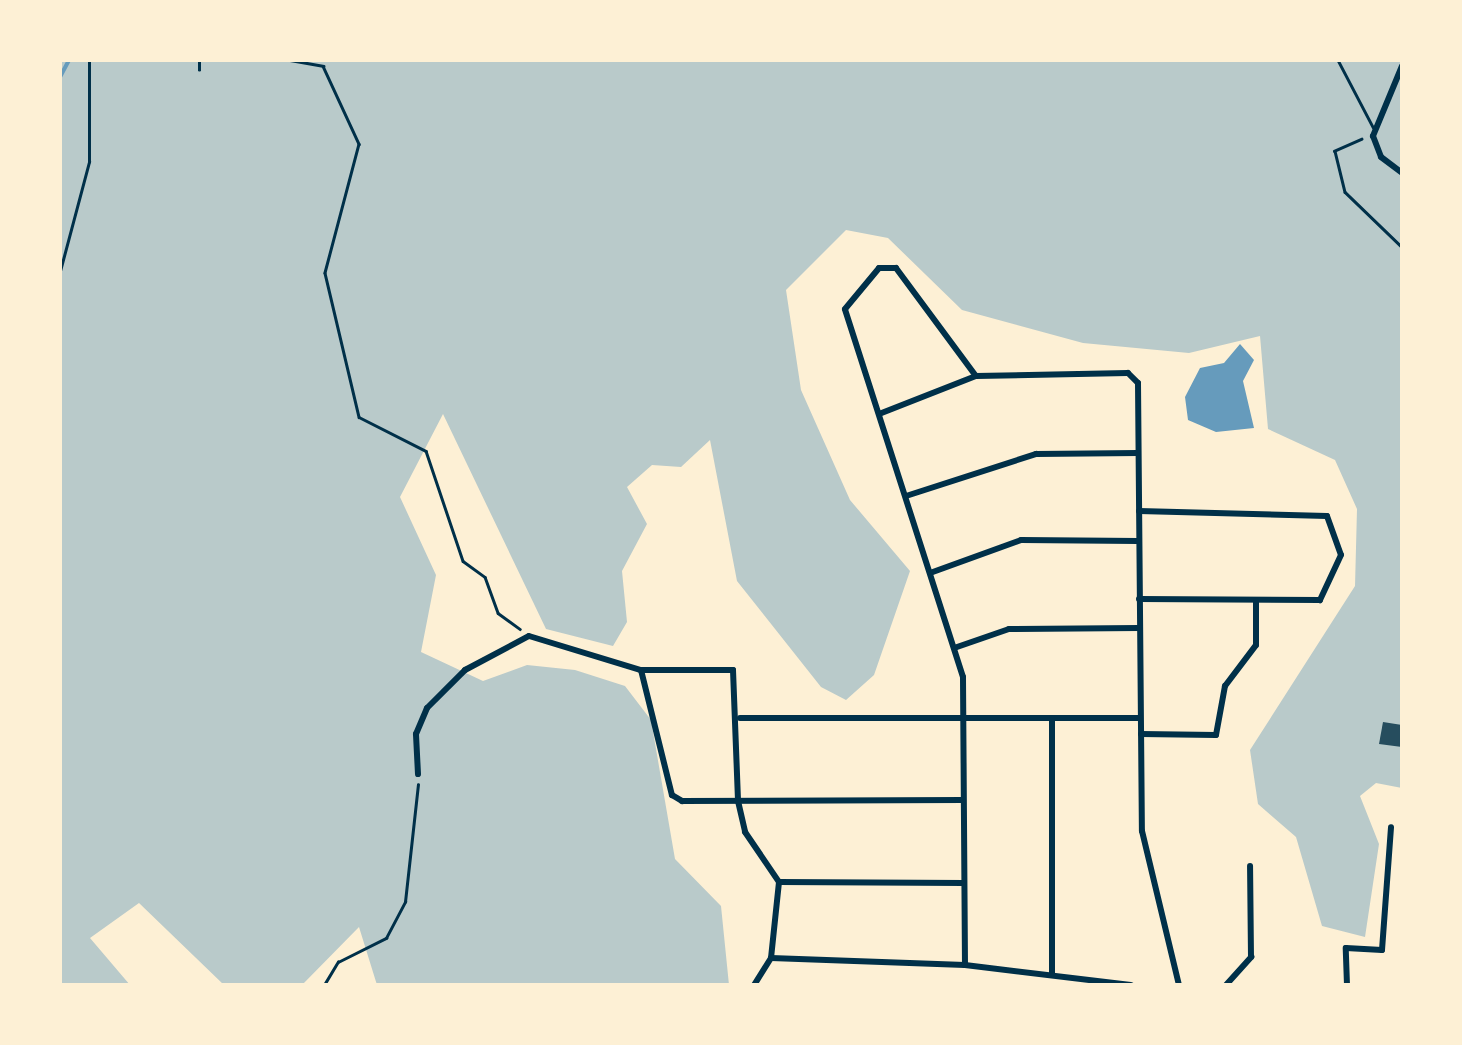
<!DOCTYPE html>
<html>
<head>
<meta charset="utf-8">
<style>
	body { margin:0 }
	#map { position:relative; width:1462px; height:1045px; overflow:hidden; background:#fdf0d5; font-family:"DM Sans",sans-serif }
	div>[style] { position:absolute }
	.green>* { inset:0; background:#b9caca }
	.water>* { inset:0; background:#669bbc }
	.stream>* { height:4px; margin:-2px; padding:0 2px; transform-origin:2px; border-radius:2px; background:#669bbc }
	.building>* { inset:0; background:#264d5e }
	.path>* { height:2.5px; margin:-1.25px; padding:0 1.25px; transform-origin:1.25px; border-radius:1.25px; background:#003049 }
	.service>* { height:2.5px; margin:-1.25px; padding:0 1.25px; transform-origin:1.25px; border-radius:1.25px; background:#003049 }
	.minor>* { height:6px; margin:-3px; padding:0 3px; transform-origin:3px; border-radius:3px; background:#003049 }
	span { translate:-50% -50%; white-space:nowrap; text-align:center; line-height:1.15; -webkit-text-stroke:8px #fdf0d5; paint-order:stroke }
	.frame { position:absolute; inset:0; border:62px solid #fdf0d5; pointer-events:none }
</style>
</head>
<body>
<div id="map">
	<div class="green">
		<div style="clip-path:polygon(60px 60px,1402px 60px,1402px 788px,1376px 783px,1360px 796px,1379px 844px,1365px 937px,1322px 926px,1296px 837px,1258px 804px,1250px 750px,1355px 586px,1357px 509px,1335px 460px,1268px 429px,1260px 336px,1189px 353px,1083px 343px,962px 310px,888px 238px,846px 230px,786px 290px,801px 390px,850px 500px,910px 571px,874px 675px,846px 700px,821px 687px,737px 581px,710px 440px,681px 467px,652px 465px,627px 487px,647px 524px,622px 571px,627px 622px,613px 646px,546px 629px,443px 414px,400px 497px,436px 575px,421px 652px,483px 681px,527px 665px,575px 670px,625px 686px,651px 720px,675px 859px,721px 906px,729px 985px,377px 985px,359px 927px,302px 985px,224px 985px,139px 903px,90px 938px,130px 985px,60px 985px)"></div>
	</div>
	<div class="water">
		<div style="clip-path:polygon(1240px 344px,1254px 360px,1243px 381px,1254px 428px,1216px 432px,1188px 420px,1185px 397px,1200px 368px,1224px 363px)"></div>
	</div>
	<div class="stream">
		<div style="left:60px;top:77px;width:19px;rotate:-62deg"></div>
	</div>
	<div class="building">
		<div style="clip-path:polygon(1383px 722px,1402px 725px,1402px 747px,1379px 744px)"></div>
	</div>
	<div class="path">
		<div style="left:290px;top:60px;width:34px;rotate:10deg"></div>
		<div style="left:323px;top:66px;width:86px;rotate:65.2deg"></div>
		<div style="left:359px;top:144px;width:133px;rotate:104.8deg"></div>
		<div style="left:325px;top:273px;width:148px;rotate:76.7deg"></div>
		<div style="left:359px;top:417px;width:75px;rotate:26.9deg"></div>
		<div style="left:426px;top:451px;width:116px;rotate:71.4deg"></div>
		<div style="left:463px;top:561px;width:27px;rotate:36deg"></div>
		<div style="left:485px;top:577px;width:38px;rotate:70deg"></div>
		<div style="left:498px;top:613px;width:27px;rotate:36deg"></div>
		<div style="left:199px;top:70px;width:10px;rotate:-90deg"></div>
		<div style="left:1362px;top:139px;width:30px;rotate:156deg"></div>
		<div style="left:1335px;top:151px;width:42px;rotate:76.3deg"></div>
		<div style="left:1345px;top:192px;width:79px;rotate:44deg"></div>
		<div style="left:60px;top:271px;width:113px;rotate:-75.1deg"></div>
		<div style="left:89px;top:162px;width:102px;rotate:-90deg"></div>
		<div style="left:324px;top:985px;width:27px;rotate:-59deg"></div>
		<div style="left:338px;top:962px;width:54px;rotate:-26.6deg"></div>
		<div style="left:386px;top:938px;width:41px;rotate:-62.2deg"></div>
		<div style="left:405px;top:902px;width:118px;rotate:-83.7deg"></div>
	</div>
	<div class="service">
		<div style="left:1338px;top:60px;width:76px;rotate:62.4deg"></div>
	</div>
	<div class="minor">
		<div style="left:1402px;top:66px;width:76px;rotate:112.5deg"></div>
		<div style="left:1373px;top:136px;width:22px;rotate:69deg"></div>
		<div style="left:1381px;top:157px;width:26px;rotate:37deg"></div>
		<div style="left:879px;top:414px;width:104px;rotate:-21.4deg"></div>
		<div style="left:976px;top:376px;width:152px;rotate:-1.1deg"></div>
		<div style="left:1128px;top:373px;width:14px;rotate:45deg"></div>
		<div style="left:1138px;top:383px;width:448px;rotate:89.5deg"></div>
		<div style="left:1142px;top:831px;width:158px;rotate:76.5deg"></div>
		<div style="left:906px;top:496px;width:137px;rotate:-17.9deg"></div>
		<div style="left:1036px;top:454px;width:102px;rotate:-0.6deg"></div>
		<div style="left:1139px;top:511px;width:188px;rotate:1.5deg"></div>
		<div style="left:1327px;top:516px;width:41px;rotate:70.3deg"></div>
		<div style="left:1341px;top:555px;width:50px;rotate:115deg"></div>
		<div style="left:1320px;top:600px;width:181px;rotate:-179.7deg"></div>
		<div style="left:930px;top:573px;width:97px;rotate:-19.9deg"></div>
		<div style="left:1021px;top:540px;width:117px;rotate:0.5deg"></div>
		<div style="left:957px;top:647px;width:55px;rotate:-19.1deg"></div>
		<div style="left:1009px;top:629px;width:130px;rotate:-0.4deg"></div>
		<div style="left:641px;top:670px;width:129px;rotate:76.1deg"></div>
		<div style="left:672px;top:795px;width:12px;rotate:31deg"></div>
		<div style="left:682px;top:801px;width:281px;rotate:-0.2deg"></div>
		<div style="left:740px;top:718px;width:400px"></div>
		<div style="left:1052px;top:718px;width:255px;rotate:90deg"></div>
		<div style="left:1141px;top:734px;width:75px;rotate:0.8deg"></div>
		<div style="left:1216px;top:735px;width:50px;rotate:-79.6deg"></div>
		<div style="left:1225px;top:686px;width:51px;rotate:-52.9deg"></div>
		<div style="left:1256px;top:645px;width:44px;rotate:-90deg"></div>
		<div style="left:418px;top:774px;width:40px;rotate:-92.9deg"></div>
		<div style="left:416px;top:734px;width:28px;rotate:-67deg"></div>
		<div style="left:427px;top:708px;width:54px;rotate:-45deg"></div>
		<div style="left:465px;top:670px;width:72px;rotate:-28deg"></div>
		<div style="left:529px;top:636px;width:117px;rotate:16.9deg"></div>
		<div style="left:641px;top:670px;width:92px"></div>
		<div style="left:733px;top:670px;width:131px;rotate:87.8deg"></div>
		<div style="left:738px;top:801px;width:32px;rotate:77deg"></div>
		<div style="left:745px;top:832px;width:60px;rotate:55.8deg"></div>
		<div style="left:779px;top:882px;width:76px;rotate:96deg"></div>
		<div style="left:771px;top:958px;width:32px;rotate:122deg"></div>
		<div style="left:779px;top:882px;width:185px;rotate:0.3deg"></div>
		<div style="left:771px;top:958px;width:194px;rotate:2.1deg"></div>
		<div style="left:965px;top:965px;width:167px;rotate:6.9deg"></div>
		<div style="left:965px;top:965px;width:288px;rotate:-90.4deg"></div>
		<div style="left:963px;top:677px;width:386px;rotate:-107.8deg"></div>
		<div style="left:845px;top:309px;width:53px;rotate:-50.3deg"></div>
		<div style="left:879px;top:268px;width:17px"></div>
		<div style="left:896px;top:268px;width:134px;rotate:53.5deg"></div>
		<div style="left:1226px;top:985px;width:38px;rotate:-48deg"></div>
		<div style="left:1251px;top:957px;width:91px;rotate:-90.6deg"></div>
		<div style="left:1347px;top:985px;width:37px;rotate:-92deg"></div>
		<div style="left:1346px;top:948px;width:36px;rotate:3deg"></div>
		<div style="left:1382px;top:950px;width:123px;rotate:-85.8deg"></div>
	</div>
	<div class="frame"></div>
</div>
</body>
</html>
